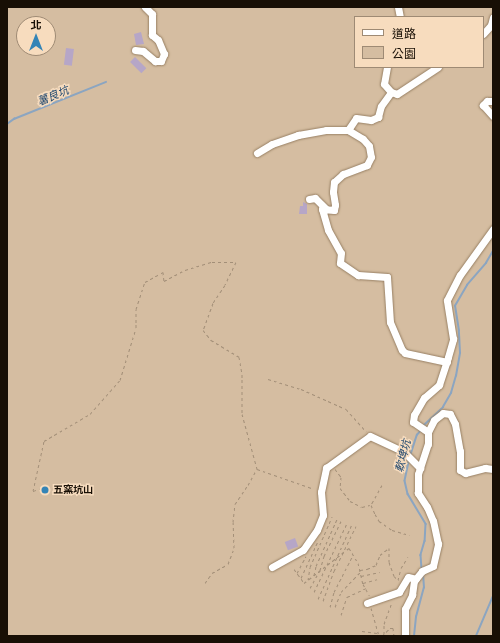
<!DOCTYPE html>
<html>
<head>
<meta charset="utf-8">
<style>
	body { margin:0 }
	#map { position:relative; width:500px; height:643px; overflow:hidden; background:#f7dcbe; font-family:"PT Sans Narrow","Noto Sans TC",sans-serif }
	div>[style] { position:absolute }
	.green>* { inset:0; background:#d5bda1 }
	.stream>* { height:1.5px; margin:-0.75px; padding:0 0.75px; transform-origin:0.75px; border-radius:0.75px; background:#8ba5c1 }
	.building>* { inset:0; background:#b6a6c7; transform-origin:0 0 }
	.path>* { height:1px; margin-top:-0.5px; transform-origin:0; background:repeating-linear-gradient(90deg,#a38f78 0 3px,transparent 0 6px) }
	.roads { filter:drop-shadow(0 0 1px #988064) drop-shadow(0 0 1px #988064) }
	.minor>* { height:7px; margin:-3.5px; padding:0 3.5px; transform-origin:3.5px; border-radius:3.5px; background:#fff }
	.dots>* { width:11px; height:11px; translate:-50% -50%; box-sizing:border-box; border:2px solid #f7dcbe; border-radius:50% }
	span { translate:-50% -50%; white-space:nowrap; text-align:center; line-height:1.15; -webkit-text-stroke:3px #f7dcbe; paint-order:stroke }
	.poi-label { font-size:10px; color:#180f05; font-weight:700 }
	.left { translate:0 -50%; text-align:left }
	.water-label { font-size:11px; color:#224970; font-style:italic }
	.frame { position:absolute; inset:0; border:8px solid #180f05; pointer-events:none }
	.legend { position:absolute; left:354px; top:16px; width:130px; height:52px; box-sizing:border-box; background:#f7dcbe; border:1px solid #9e8a74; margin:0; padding:5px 7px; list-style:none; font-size:12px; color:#180f05 }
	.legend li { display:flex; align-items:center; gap:8px; height:20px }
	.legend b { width:20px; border:1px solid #9e8a74 }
	.north { position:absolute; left:16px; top:16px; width:40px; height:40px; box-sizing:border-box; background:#f7dcbe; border:1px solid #9e8a74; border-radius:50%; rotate:0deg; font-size:11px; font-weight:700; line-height:16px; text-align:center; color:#180f05 }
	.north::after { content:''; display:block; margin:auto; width:14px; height:18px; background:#3484b6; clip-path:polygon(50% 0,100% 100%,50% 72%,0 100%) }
</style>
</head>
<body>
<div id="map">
	<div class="green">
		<div style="clip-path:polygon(evenodd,7px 7px,493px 7px,493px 636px,7px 636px,7px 7px,355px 17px,483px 17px,483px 67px,355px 67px,355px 17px,7px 7px,24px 24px,48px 24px,48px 48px,24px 48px,24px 24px)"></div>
	</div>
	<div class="stream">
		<div style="left:7px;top:124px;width:9px;rotate:-36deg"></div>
		<div style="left:14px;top:119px;width:99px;rotate:-21.9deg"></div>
		<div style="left:424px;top:425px;width:26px;rotate:-43deg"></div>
		<div style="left:443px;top:407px;width:16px;rotate:-60deg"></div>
		<div style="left:451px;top:393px;width:18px;rotate:-74deg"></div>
		<div style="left:456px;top:376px;width:23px;rotate:-80deg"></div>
		<div style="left:460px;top:353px;width:22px;rotate:-93deg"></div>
		<div style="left:459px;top:331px;width:25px;rotate:-99deg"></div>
		<div style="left:455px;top:306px;width:24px;rotate:-60deg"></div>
		<div style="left:467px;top:285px;width:29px;rotate:-49deg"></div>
		<div style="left:486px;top:263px;width:14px;rotate:-60deg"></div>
		<div style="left:410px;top:456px;width:22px;rotate:-72deg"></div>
		<div style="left:417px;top:435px;width:6px;rotate:-51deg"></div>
		<div style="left:409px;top:462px;width:19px;rotate:102deg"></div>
		<div style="left:405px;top:481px;width:13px;rotate:77deg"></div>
		<div style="left:408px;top:494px;width:35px;rotate:59deg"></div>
		<div style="left:426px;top:524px;width:17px;rotate:93deg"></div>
		<div style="left:425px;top:541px;width:15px;rotate:106deg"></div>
		<div style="left:421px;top:555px;width:14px;rotate:86deg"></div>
		<div style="left:414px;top:636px;width:19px;rotate:-84deg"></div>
		<div style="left:416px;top:617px;width:30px;rotate:-75deg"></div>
		<div style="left:424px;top:588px;width:13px;rotate:-94deg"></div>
		<div style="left:476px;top:636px;width:43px;rotate:-67deg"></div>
	</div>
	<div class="building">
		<div style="clip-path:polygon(141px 32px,144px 44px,136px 45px,134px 34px)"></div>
		<div style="left:66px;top:48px;width:8px;height:17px;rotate:7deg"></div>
		<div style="left:135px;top:57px;width:16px;height:7px;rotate:45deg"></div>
		<div style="clip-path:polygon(303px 202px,307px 204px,307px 214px,299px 214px,300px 206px,303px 206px)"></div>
		<div style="left:295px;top:538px;width:9px;height:11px;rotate:69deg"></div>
	</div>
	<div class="path">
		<div style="left:268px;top:379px;width:34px;rotate:17deg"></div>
		<div style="left:301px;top:389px;width:49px;rotate:24deg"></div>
		<div style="left:346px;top:409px;width:30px;rotate:48deg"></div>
		<div style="left:335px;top:469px;width:10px;rotate:53deg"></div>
		<div style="left:341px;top:477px;width:11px;rotate:95deg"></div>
		<div style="left:340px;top:488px;width:16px;rotate:52deg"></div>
		<div style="left:350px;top:501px;width:13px;rotate:27deg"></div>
		<div style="left:362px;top:507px;width:8px;rotate:-14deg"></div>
		<div style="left:382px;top:485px;width:23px;rotate:119deg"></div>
		<div style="left:371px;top:505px;width:10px;rotate:66deg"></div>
		<div style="left:375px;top:514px;width:8px;rotate:60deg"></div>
		<div style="left:379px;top:521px;width:16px;rotate:35deg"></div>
		<div style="left:392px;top:530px;width:18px;rotate:16deg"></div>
		<div style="left:47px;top:486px;width:15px;rotate:160deg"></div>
		<div style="left:33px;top:491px;width:51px;rotate:-77.6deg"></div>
		<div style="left:44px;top:441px;width:53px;rotate:-30.4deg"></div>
		<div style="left:90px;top:414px;width:45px;rotate:-48.6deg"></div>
		<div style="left:120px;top:380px;width:54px;rotate:-72.9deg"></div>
		<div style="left:136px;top:328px;width:19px;rotate:-90deg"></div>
		<div style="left:136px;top:309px;width:28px;rotate:-72deg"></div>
		<div style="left:145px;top:282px;width:21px;rotate:-29deg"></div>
		<div style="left:163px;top:272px;width:9px;rotate:84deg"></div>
		<div style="left:164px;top:281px;width:24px;rotate:-28deg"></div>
		<div style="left:185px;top:270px;width:28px;rotate:-17deg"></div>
		<div style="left:212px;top:262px;width:24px"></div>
		<div style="left:236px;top:262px;width:25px;rotate:116deg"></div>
		<div style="left:225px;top:285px;width:22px;rotate:124deg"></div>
		<div style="left:213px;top:303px;width:29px;rotate:110deg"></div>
		<div style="left:203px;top:330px;width:13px;rotate:51deg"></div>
		<div style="left:211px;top:340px;width:33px;rotate:31deg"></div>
		<div style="left:239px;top:357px;width:17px;rotate:80deg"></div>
		<div style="left:242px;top:374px;width:40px;rotate:90deg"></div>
		<div style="left:242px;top:414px;width:57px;rotate:74.7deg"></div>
		<div style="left:294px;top:569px;width:17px;rotate:54deg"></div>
		<div style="left:304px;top:583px;width:57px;rotate:-37.9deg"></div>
		<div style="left:349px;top:548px;width:17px;rotate:59deg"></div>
		<div style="left:358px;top:563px;width:22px;rotate:77deg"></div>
		<div style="left:363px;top:584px;width:13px;rotate:61deg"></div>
		<div style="left:360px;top:570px;width:7px;rotate:-8deg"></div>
		<div style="left:367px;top:569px;width:10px;rotate:-24deg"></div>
		<div style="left:376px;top:565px;width:11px;rotate:-68deg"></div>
		<div style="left:380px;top:555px;width:11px;rotate:-38deg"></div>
		<div style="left:389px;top:548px;width:14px;rotate:90deg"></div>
		<div style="left:389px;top:562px;width:15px;rotate:70deg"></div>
		<div style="left:394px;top:576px;width:6px;rotate:45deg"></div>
		<div style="left:398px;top:580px;width:12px;rotate:-76deg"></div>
		<div style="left:401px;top:568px;width:13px;rotate:-58deg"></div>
		<div style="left:297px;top:573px;width:19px;rotate:-62deg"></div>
		<div style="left:314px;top:575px;width:9px;rotate:-77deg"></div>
		<div style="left:316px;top:566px;width:51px;rotate:-65.9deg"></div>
		<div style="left:361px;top:576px;width:19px;rotate:-12deg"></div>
		<div style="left:301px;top:578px;width:41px;rotate:-65.3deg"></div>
		<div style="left:308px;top:580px;width:13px;rotate:-81deg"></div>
		<div style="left:310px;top:567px;width:55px;rotate:-66.3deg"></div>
		<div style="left:205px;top:583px;width:12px;rotate:-55deg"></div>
		<div style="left:212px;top:573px;width:18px;rotate:-29deg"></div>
		<div style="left:228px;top:564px;width:17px;rotate:-69deg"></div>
		<div style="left:234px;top:548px;width:26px;rotate:-92deg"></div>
		<div style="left:233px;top:522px;width:18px;rotate:-84deg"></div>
		<div style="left:235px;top:504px;width:23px;rotate:-56deg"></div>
		<div style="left:248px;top:485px;width:18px;rotate:-61deg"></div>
		<div style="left:257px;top:469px;width:60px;rotate:19.3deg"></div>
		<div style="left:363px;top:583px;width:16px;rotate:-15deg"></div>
		<div style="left:310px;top:588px;width:21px;rotate:-61deg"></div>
		<div style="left:320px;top:570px;width:15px;rotate:-74deg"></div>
		<div style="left:324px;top:556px;width:39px;rotate:-64deg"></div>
		<div style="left:314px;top:592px;width:76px;rotate:-64.4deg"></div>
		<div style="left:318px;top:599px;width:82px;rotate:-65.6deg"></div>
		<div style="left:323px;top:601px;width:32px;rotate:-70deg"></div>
		<div style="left:334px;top:571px;width:50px;rotate:-63.9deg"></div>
		<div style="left:330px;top:607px;width:16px;rotate:-75deg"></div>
		<div style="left:334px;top:592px;width:42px;rotate:-62.8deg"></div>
		<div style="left:335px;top:607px;width:16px;rotate:-68deg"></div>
		<div style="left:341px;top:592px;width:28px;rotate:-46deg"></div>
		<div style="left:371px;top:608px;width:29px;rotate:74deg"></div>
		<div style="left:341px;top:615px;width:19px;rotate:-72deg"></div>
		<div style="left:347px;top:597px;width:21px;rotate:-25deg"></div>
		<div style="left:362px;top:631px;width:15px;rotate:8deg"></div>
		<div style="left:384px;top:634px;width:10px;rotate:-90deg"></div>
		<div style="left:384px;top:624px;width:23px;rotate:-70deg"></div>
		<div style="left:382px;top:636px;width:11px;rotate:-45deg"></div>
		<div style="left:390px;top:628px;width:3px"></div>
		<div style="left:393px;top:628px;width:8px;rotate:83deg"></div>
	</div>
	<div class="roads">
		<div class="minor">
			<div style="left:398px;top:7px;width:10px;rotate:79deg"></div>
			<div style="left:483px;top:34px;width:12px;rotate:-48deg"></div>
			<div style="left:491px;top:25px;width:8px;rotate:-76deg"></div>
			<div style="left:135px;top:50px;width:8px;rotate:7deg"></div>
			<div style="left:143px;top:51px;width:16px;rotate:40deg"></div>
			<div style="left:155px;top:61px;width:6px"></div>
			<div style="left:161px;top:61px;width:8px;rotate:-67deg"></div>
			<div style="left:164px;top:54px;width:15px;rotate:-113deg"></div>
			<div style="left:158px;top:40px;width:8px;rotate:-140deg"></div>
			<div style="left:152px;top:35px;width:21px;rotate:-90deg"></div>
			<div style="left:152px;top:14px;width:10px;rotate:-135deg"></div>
			<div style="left:387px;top:67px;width:17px;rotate:100deg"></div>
			<div style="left:384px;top:84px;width:11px;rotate:49deg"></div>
			<div style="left:391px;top:92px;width:6px;rotate:18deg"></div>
			<div style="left:397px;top:94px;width:49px;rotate:-33.4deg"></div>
			<div style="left:493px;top:101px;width:6px;rotate:180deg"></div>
			<div style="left:487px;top:101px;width:6px;rotate:135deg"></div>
			<div style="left:483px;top:105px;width:15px;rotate:48deg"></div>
			<div style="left:348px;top:130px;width:14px;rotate:-56deg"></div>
			<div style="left:356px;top:118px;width:15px;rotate:8deg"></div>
			<div style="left:371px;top:120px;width:8px;rotate:-23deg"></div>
			<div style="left:378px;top:117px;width:11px;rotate:-75deg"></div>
			<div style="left:381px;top:106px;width:17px;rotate:-54deg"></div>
			<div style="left:257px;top:153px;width:17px;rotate:-31deg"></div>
			<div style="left:272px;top:144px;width:28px;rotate:-19deg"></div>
			<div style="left:298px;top:135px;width:28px;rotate:-10deg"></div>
			<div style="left:326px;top:130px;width:22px"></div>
			<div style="left:348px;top:130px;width:17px;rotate:31deg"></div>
			<div style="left:363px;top:139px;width:9px;rotate:49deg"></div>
			<div style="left:369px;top:146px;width:11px;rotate:80deg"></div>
			<div style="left:371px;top:157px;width:9px;rotate:117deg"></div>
			<div style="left:367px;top:165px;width:26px;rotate:159deg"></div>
			<div style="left:343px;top:174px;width:12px;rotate:138deg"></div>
			<div style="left:334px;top:182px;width:10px;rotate:96deg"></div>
			<div style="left:333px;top:192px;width:13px;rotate:81deg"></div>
			<div style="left:335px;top:205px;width:5px;rotate:101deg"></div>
			<div style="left:334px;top:210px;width:12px;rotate:-175deg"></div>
			<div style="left:322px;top:209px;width:22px;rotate:74deg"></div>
			<div style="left:328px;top:230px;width:26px;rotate:61deg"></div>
			<div style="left:341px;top:253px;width:10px;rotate:96deg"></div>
			<div style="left:340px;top:263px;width:22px;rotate:34deg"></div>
			<div style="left:358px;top:275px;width:29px;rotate:4deg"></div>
			<div style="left:387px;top:277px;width:45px;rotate:86.2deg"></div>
			<div style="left:390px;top:322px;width:30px;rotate:67deg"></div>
			<div style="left:402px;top:350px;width:4px;rotate:45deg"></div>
			<div style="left:405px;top:353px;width:43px;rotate:12.1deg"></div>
			<div style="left:309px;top:199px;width:6px;rotate:-9deg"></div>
			<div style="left:315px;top:198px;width:16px;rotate:45deg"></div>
			<div style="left:428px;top:432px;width:18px;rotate:-146deg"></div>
			<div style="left:413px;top:422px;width:7px;rotate:-82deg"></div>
			<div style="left:414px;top:415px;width:20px;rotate:-60deg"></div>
			<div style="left:424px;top:398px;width:20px;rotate:-41deg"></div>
			<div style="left:439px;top:385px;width:29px;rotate:-72deg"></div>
			<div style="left:448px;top:357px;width:19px;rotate:-74deg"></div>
			<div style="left:453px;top:339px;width:39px;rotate:-99deg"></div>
			<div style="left:447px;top:300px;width:28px;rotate:-63deg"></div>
			<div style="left:460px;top:275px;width:57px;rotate:-54.3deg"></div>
			<div style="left:272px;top:567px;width:35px;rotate:-29deg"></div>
			<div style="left:303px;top:550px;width:24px;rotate:-55deg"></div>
			<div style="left:317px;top:530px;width:16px;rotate:-68deg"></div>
			<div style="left:323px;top:515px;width:23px;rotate:-95deg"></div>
			<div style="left:321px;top:492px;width:25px;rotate:-78deg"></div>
			<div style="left:326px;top:468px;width:54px;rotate:-36deg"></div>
			<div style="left:370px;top:436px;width:38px;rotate:25deg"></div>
			<div style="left:404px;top:452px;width:23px;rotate:45deg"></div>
			<div style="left:367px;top:603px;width:34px;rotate:-19deg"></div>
			<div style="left:399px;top:592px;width:17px;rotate:-59deg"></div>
			<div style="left:408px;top:577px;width:8px;rotate:14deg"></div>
			<div style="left:405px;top:636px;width:27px;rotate:-90deg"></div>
			<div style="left:405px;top:609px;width:16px;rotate:-63deg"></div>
			<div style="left:412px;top:595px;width:14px;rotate:-82deg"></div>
			<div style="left:414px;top:581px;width:13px;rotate:-51deg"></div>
			<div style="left:422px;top:571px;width:12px;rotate:-24deg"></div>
			<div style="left:433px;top:566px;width:23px;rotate:-77deg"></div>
			<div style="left:438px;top:544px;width:24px;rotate:-102deg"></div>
			<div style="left:433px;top:521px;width:15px;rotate:-113deg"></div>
			<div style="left:427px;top:507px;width:17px;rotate:-123deg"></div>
			<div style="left:418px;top:493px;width:19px;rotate:-90deg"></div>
			<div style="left:418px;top:474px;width:32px;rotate:-72deg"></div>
			<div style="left:428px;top:444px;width:12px;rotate:-90deg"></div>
			<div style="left:428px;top:432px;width:13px;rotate:-63deg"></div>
			<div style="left:434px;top:420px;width:11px;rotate:-38deg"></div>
			<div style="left:443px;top:413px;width:7px;rotate:8deg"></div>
			<div style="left:450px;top:414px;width:11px;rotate:63deg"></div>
			<div style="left:455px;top:424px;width:27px;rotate:80deg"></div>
			<div style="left:460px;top:451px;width:19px;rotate:90deg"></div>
			<div style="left:460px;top:470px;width:6px;rotate:31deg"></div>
			<div style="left:465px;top:473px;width:21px;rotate:-14deg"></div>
			<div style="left:485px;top:468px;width:8px;rotate:7deg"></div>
		</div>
	</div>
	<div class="dots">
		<div style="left:45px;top:490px;background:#3484b6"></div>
	</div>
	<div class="poi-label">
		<span class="left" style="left:53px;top:490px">五窯坑山</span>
	</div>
	<div class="water-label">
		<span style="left:53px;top:96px;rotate:-23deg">薯良坑</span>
		<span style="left:403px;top:456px;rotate:-76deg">軟埤坑</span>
	</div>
	<div class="frame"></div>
	<ul class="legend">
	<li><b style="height:5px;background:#fff"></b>道路</li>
	<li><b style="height:11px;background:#d5bda1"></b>公園</li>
	</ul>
	<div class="north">北</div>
</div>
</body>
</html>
